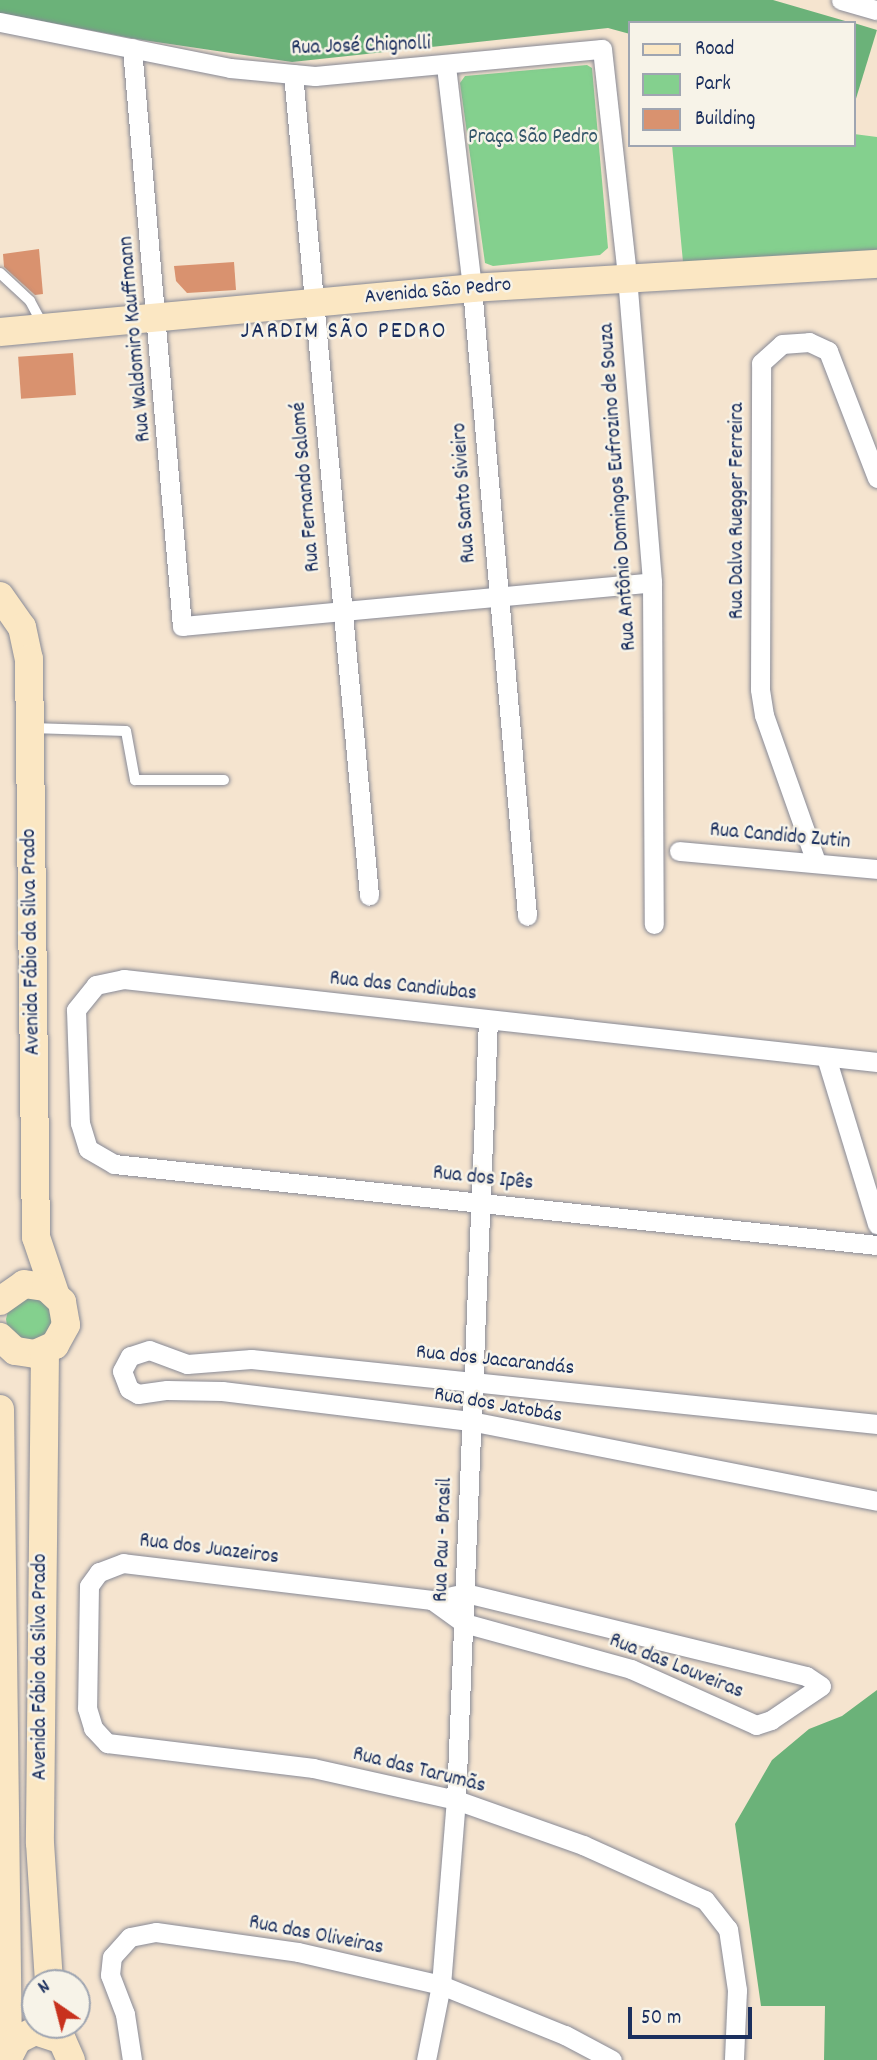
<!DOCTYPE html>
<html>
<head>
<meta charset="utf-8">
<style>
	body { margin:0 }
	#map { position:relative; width:877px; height:2060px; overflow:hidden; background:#f5e4cf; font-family:Dekko,sans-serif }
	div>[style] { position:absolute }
	.green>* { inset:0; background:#84d08e }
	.forest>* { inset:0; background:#6bb279; transform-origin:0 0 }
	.building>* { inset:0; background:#d9926f; transform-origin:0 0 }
	.roads { filter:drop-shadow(0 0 2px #888a96) drop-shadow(0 0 2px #888a96) }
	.lane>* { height:10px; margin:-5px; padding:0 5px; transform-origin:5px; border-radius:5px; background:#fff }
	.street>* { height:19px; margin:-9.5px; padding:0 9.5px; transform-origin:9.5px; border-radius:9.5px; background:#fff }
	.secondary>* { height:28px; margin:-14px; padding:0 14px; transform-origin:14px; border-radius:14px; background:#fbe7c3 }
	span { translate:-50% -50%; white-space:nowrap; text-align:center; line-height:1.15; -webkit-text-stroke:5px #f7f3e8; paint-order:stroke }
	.street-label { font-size:21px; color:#1b2f5e }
	.park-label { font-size:21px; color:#35576a }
	.quarter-label { font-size:24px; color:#1b2f5e; letter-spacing:2px }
	.legend { position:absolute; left:628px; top:21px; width:228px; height:126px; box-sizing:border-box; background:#f7f3e8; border:2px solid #9fa5b1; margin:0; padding:9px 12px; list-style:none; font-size:21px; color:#1b2f5e }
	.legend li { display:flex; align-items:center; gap:14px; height:35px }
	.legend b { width:35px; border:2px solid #9fa5b1 }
	.north { position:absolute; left:21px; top:1969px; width:70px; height:70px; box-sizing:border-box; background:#f7f3e8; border:2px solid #9fa5b1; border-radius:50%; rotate:325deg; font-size:19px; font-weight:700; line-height:28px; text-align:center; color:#1b2f5e }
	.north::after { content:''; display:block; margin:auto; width:24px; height:32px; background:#c8321e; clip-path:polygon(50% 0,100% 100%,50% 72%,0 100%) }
	.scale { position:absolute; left:628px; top:2007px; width:124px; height:32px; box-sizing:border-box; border:4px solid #1b2f5e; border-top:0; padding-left:9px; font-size:21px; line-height:24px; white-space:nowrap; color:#1b2f5e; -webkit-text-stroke:5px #f7f3e8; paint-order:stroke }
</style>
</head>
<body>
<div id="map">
	<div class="green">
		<div style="clip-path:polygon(587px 65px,592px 68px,608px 248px,600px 255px,493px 266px,485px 263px,460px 83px,465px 76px)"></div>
		<div style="clip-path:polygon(854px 134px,877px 137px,877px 253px,683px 262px,672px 145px,854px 145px)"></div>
		<div style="clip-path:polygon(32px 1294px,52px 1304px,53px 1334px,24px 1344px,7px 1326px,6px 1319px,8px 1311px)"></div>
	</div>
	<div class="forest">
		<div style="clip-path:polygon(0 0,773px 0,852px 23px,630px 23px,630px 34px,608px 28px,292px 62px,136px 39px,0 13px)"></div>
		<div style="left:854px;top:23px;width:24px;height:111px;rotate:17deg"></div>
		<div style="clip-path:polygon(877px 1690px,877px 2060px,824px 2060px,825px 2006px,761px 2006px,735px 1824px,772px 1760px,809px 1729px,842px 1716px)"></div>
	</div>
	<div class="building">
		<div style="clip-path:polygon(39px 249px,43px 294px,35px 295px,4px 267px,3px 254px)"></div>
		<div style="clip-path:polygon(234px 262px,236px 290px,187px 293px,176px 281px,174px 266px)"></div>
		<div style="left:73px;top:353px;width:42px;height:55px;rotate:86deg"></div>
	</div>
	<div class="roads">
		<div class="lane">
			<div style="left:0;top:273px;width:41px;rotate:43deg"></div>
			<div style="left:30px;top:301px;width:26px;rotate:62deg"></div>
			<div style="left:31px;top:728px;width:95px;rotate:1.8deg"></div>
			<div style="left:126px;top:731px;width:50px;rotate:79.6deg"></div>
			<div style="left:135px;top:780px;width:89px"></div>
		</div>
		<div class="street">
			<div style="left:841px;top:0;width:37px;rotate:16deg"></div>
			<div style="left:0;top:22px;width:235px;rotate:11.3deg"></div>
			<div style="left:230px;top:68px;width:85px;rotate:5.4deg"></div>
			<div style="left:315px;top:76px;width:288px;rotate:-5.4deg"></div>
			<div style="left:602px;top:49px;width:229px;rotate:83.7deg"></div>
			<div style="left:627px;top:277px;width:306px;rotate:85.3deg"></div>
			<div style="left:652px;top:582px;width:342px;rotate:89.7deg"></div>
			<div style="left:132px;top:48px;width:580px;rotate:85.06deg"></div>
			<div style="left:182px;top:626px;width:472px;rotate:-5.3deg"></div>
			<div style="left:446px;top:66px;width:224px;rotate:83.3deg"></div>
			<div style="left:472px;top:288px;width:630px;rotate:84.99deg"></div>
			<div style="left:293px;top:74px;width:825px;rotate:84.71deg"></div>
			<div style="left:679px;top:851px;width:199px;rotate:5.2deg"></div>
			<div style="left:816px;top:862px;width:156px;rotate:-109.5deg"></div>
			<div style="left:764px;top:715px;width:26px;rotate:-99deg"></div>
			<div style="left:760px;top:689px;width:326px;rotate:-89.8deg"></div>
			<div style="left:761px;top:363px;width:28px;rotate:-42deg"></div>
			<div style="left:782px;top:344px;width:27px;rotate:-4deg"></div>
			<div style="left:809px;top:342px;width:21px;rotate:25deg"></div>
			<div style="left:828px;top:351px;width:136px;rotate:68.9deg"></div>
			<div style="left:826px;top:1057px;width:175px;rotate:73deg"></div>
			<div style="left:877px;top:1062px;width:758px;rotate:-173.71deg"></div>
			<div style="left:124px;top:979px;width:29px;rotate:168deg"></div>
			<div style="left:96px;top:985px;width:32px;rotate:129deg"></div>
			<div style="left:76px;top:1010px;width:113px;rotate:88deg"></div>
			<div style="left:80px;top:1123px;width:27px;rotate:73deg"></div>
			<div style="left:88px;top:1149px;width:30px;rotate:30deg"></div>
			<div style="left:114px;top:1164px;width:767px;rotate:6.06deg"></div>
			<div style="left:877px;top:1424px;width:629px;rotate:-174.07deg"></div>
			<div style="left:251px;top:1359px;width:64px;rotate:175.5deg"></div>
			<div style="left:187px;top:1364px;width:40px;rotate:-159.8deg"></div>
			<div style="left:149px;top:1350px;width:20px;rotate:162deg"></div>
			<div style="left:130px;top:1356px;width:17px;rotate:118deg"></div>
			<div style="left:122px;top:1371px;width:19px;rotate:69deg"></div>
			<div style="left:129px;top:1389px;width:10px;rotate:29deg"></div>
			<div style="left:138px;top:1394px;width:29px;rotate:-8deg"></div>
			<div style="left:167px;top:1390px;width:55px;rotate:1deg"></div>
			<div style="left:222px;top:1391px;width:250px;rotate:6.9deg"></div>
			<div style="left:470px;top:1421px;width:415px;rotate:11.1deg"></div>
			<div style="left:432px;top:1600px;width:39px;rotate:36deg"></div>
			<div style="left:464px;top:1623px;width:173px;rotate:15.4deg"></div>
			<div style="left:631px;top:1669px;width:137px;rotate:24.1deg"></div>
			<div style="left:756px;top:1725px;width:16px;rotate:-18deg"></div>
			<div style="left:771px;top:1720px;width:60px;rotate:-34.2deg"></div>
			<div style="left:821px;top:1686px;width:18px;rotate:-146deg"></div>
			<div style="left:806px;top:1676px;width:350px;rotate:-166.3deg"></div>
			<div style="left:466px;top:1593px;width:35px;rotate:168deg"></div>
			<div style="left:432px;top:1600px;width:311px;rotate:-173.2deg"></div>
			<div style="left:123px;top:1563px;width:26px;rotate:159deg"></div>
			<div style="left:99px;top:1572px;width:17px;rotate:126deg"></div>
			<div style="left:89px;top:1586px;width:122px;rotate:90.9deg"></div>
			<div style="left:87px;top:1708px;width:21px;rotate:73deg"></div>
			<div style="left:93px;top:1728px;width:21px;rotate:47deg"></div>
			<div style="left:107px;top:1743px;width:208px;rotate:6.9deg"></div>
			<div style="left:313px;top:1768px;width:147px;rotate:12.6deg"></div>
			<div style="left:456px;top:1800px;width:135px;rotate:19.5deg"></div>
			<div style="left:583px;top:1845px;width:134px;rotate:24.3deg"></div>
			<div style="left:705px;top:1900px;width:37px;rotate:52deg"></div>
			<div style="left:728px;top:1929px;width:62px;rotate:81.6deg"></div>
			<div style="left:737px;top:1990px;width:70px;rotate:92.5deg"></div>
			<div style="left:132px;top:2060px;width:47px;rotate:-98.7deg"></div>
			<div style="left:125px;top:2014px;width:42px;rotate:-111deg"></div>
			<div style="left:110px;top:1975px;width:18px;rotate:-84deg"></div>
			<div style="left:112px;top:1957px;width:27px;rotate:-48deg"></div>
			<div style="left:130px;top:1937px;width:26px;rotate:-11deg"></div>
			<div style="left:156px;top:1932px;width:143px;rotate:8deg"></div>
			<div style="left:298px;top:1952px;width:147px;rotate:13deg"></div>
			<div style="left:441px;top:1985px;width:134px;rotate:22deg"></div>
			<div style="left:565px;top:2035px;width:53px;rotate:28deg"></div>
			<div style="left:426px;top:2060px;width:76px;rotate:-78.7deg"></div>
			<div style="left:441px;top:1985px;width:186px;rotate:-85.4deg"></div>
			<div style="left:456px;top:1800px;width:781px;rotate:-87.65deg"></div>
		</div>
		<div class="secondary">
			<div style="left:0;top:332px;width:474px;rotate:-5.3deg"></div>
			<div style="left:472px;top:288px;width:406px;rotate:-3.4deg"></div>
			<div style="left:0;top:596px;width:38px;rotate:55deg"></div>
			<div style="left:22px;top:627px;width:33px;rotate:78deg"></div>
			<div style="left:29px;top:659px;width:578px;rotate:89.31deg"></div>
			<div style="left:36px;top:1237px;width:59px;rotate:71.3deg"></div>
			<div style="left:0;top:1301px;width:29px;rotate:-35deg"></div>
			<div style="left:24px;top:1284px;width:22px;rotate:8deg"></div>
			<div style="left:46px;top:1287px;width:22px;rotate:43deg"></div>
			<div style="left:62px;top:1302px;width:23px;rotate:80deg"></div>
			<div style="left:66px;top:1325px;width:23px;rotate:119deg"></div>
			<div style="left:55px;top:1345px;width:22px;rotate:156deg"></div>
			<div style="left:35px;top:1354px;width:20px;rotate:-171deg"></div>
			<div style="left:15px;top:1351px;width:21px;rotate:-137deg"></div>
			<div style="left:45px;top:1351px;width:492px;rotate:90.6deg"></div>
			<div style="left:40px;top:1843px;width:140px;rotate:86.3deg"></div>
			<div style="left:0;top:1409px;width:646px;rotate:89.29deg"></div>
			<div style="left:7px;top:2060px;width:22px;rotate:-63deg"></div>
			<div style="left:17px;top:2040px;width:20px;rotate:-27deg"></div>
			<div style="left:35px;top:2031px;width:28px;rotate:18deg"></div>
			<div style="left:62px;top:2040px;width:22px;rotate:66deg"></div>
		</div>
	</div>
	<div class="street-label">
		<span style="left:361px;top:47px;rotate:-2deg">Rua José Chignolli</span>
		<span style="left:438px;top:292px;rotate:-5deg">Avenida São Pedro</span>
		<span style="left:136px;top:339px;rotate:-95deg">Rua Waldomiro Kauffmann</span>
		<span style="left:307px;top:487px;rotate:-95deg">Rua Fernando Salomé</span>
		<span style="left:619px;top:487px;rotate:-94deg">Rua Antônio Domingos Eufrozino de Souza</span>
		<span style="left:465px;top:493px;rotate:-94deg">Rua Santo Sivieiro</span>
		<span style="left:738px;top:511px;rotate:-90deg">Rua Dalva Ruegger Ferreira</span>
		<span style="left:780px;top:837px;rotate:5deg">Rua Candido Zutin</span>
		<span style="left:32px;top:942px;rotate:-91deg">Avenida Fábio da Silva Prado</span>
		<span style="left:403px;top:987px;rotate:6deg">Rua das Candiubas</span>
		<span style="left:483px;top:1179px;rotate:6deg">Rua dos Ipês</span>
		<span style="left:495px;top:1361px;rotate:6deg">Rua dos Jacarandás</span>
		<span style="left:498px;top:1406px;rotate:10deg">Rua dos Jatobás</span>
		<span style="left:444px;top:1540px;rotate:-88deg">Rua Pau - Brasil</span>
		<span style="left:209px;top:1550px;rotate:7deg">Rua dos Juazeiros</span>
		<span style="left:41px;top:1667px;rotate:-90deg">Avenida Fábio da Silva Prado</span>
		<span style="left:676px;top:1667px;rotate:22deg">Rua das Louveiras</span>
		<span style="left:419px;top:1771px;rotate:14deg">Rua das Tarumãs</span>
		<span style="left:316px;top:1936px;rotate:11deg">Rua das Oliveiras</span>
	</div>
	<div class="park-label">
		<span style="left:533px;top:138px">Praça São Pedro</span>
	</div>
	<div class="quarter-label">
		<span style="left:344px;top:333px">JARDIM SÃO PEDRO</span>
	</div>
	<ul class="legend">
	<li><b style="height:9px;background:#fbe7c3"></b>Road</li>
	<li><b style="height:19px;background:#84d08e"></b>Park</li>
	<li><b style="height:19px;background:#d9926f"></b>Building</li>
	</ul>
	<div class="north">N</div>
	<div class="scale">50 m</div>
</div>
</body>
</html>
